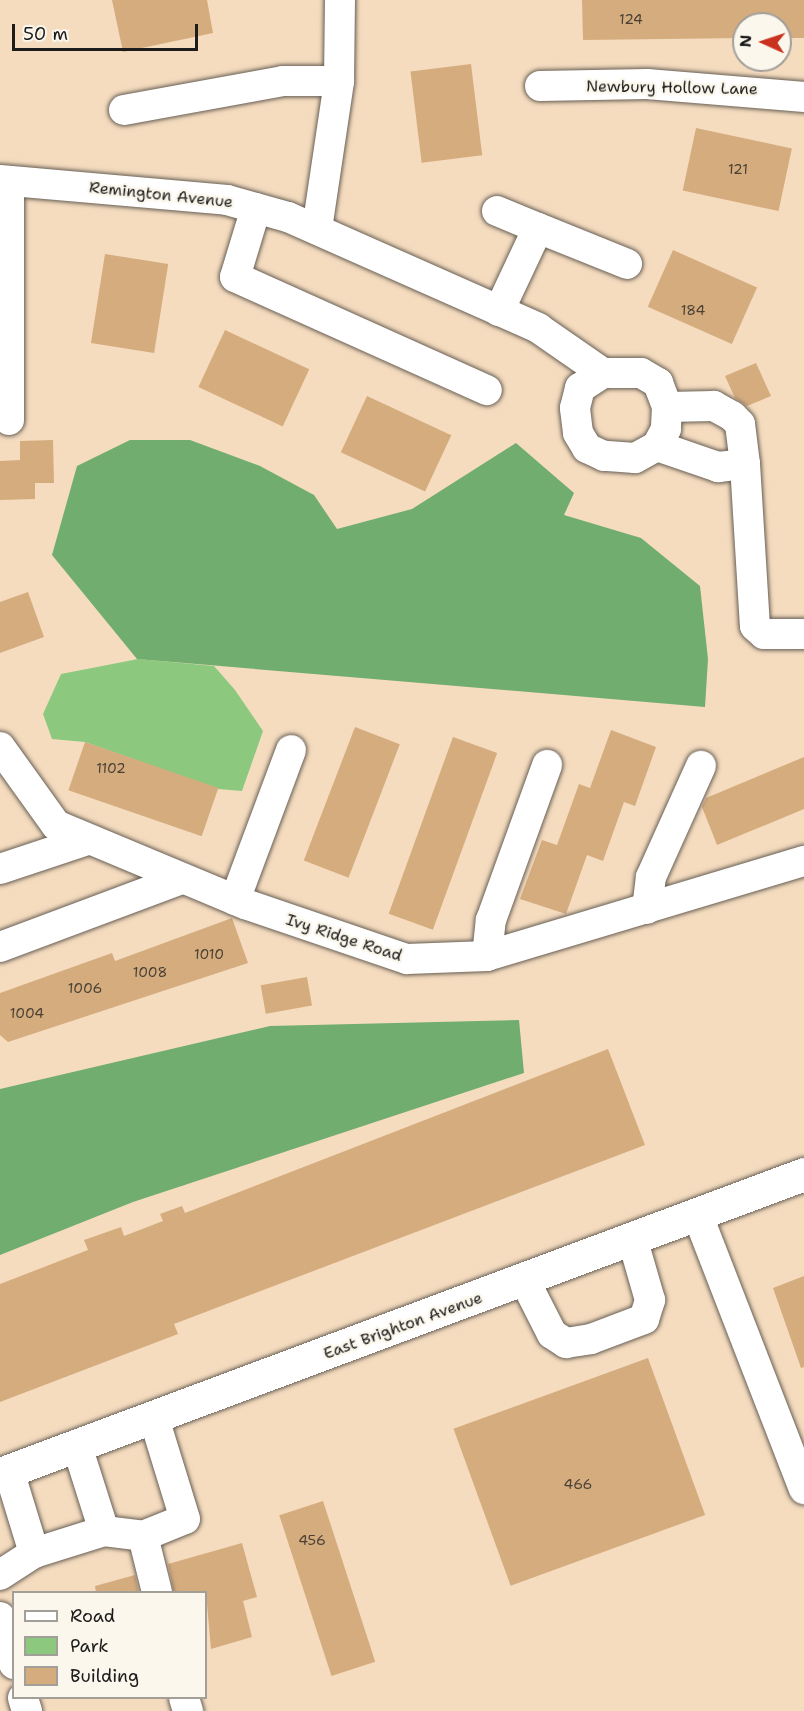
<!DOCTYPE html>
<html>
<head>
<meta charset="utf-8">
<style>
	body { margin:0 }
	#map { position:relative; width:804px; height:1711px; overflow:hidden; background:#f5dcbf; font-family:"Shantell Sans",sans-serif }
	div>[style] { position:absolute }
	.green>* { inset:0; background:#8cc97f }
	.forest>* { inset:0; background:#71ad6e }
	.building>* { inset:0; background:#d5ac7e; transform-origin:0 0 }
	.roads { filter:drop-shadow(0 0 2px #685f55) drop-shadow(0 0 2px #685f55) }
	.minor>* { height:30px; margin:-15px; padding:0 15px; transform-origin:15px; border-radius:15px; background:#fff }
	.major>* { height:33px; margin:-16.5px; padding:0 16.5px; transform-origin:16.5px; border-radius:16.5px; background:#fff }
	span { translate:-50% -50%; white-space:nowrap; text-align:center; line-height:1.15; -webkit-text-stroke:5px #fbf7ec; paint-order:stroke }
	.number-label { font-size:14px; color:#4a4034 }
	.number-label span { -webkit-text-stroke-width:0 }
	.street-label { font-size:16px; color:#1c1c1c }
	.legend { position:absolute; left:12px; top:1591px; width:195px; height:108px; box-sizing:border-box; background:#fbf7ec; border:2px solid #a29f99; margin:0; padding:8px 10px; list-style:none; font-size:18px; color:#1c1c1c }
	.legend li { display:flex; align-items:center; gap:12px; height:30px }
	.legend b { width:30px; border:2px solid #a29f99 }
	.north { position:absolute; left:732px; top:12px; width:60px; height:60px; box-sizing:border-box; background:#fbf7ec; border:2px solid #a29f99; border-radius:50%; rotate:273deg; font-size:16px; font-weight:700; line-height:24px; text-align:center; color:#1c1c1c }
	.north::after { content:''; display:block; margin:auto; width:21px; height:27px; background:#c8321e; clip-path:polygon(50% 0,100% 100%,50% 72%,0 100%) }
	.scale { position:absolute; left:12px; top:24px; width:186px; height:27px; box-sizing:border-box; border:3px solid #1c1c1c; border-top:0; padding-left:8px; font-size:18px; line-height:21px; white-space:nowrap; color:#1c1c1c; -webkit-text-stroke:4px #fbf7ec; paint-order:stroke }
</style>
</head>
<body>
<div id="map">
	<div class="green">
		<div style="clip-path:polygon(138px 659px,214px 666px,235px 690px,263px 731px,242px 791px,218px 789px,85px 742px,52px 739px,43px 714px,61px 674px)"></div>
	</div>
	<div class="forest">
		<div style="clip-path:polygon(130px 440px,190px 440px,260px 466px,314px 495px,337px 529px,412px 509px,516px 443px,574px 493px,564px 515px,641px 538px,700px 586px,708px 659px,705px 707px,137px 659px,52px 555px,77px 466px)"></div>
		<div style="clip-path:polygon(519px 1020px,524px 1073px,133px 1202px,0 1255px,0 1089px,270px 1026px)"></div>
	</div>
	<div class="building">
		<div style="clip-path:polygon(112px 0,207px 0,213px 33px,123px 52px)"></div>
		<div style="clip-path:polygon(582px 0,804px 0,804px 38px,780px 38px,780px 24px,744px 24px,744px 38px,583px 40px)"></div>
		<div style="left:471px;top:64px;width:92px;height:61px;rotate:83deg"></div>
		<div style="left:696px;top:128px;width:98px;height:64px;rotate:12deg"></div>
		<div style="left:673px;top:250px;width:92px;height:62px;rotate:24deg"></div>
		<div style="left:105px;top:254px;width:64px;height:90px;rotate:9deg"></div>
		<div style="left:225px;top:330px;width:93px;height:63px;rotate:25deg"></div>
		<div style="clip-path:polygon(756px 363px,771px 396px,747px 406px,735px 398px,725px 376px)"></div>
		<div style="left:367px;top:396px;width:93px;height:62px;rotate:25deg"></div>
		<div style="clip-path:polygon(53px 440px,54px 483px,35px 483px,35px 499px,0 500px,0 461px,20px 460px,20px 441px)"></div>
		<div style="clip-path:polygon(28px 592px,44px 637px,0 653px,0 602px)"></div>
		<div style="left:355px;top:727px;width:48px;height:143px;rotate:21deg"></div>
		<div style="clip-path:polygon(611px 730px,656px 747px,635px 806px,624px 802px,603px 861px,587px 855px,566px 914px,520px 899px,542px 840px,557px 845px,579px 784px,590px 788px)"></div>
		<div style="left:453px;top:737px;width:47px;height:188px;rotate:20deg"></div>
		<div style="left:85px;top:742px;width:141px;height:51px;rotate:19deg"></div>
		<div style="clip-path:polygon(804px 757px,804px 809px,717px 845px,702px 807px,706px 798px)"></div>
		<div style="clip-path:polygon(232px 918px,248px 963px,8px 1042px,0 1035px,0 993px,112px 953px,115px 961px)"></div>
		<div style="left:307px;top:977px;width:29px;height:47px;rotate:80deg"></div>
		<div style="clip-path:polygon(608px 1049px,645px 1145px,174px 1324px,178px 1334px,0 1402px,0 1284px,88px 1250px,84px 1240px,121px 1227px,124px 1236px,163px 1221px,160px 1214px,182px 1206px,185px 1213px)"></div>
		<div style="clip-path:polygon(804px 1276px,804px 1367px,801px 1368px,773px 1288px)"></div>
		<div style="left:648px;top:1358px;width:167px;height:207px;rotate:70deg"></div>
		<div style="left:323px;top:1501px;width:169px;height:46px;rotate:72deg"></div>
		<div style="clip-path:polygon(242px 1543px,257px 1597px,243px 1601px,252px 1637px,211px 1649px,206px 1593px,174px 1593px,168px 1564px)"></div>
		<div style="clip-path:polygon(135px 1575px,139px 1593px,96px 1593px,95px 1586px)"></div>
	</div>
	<div class="roads">
		<div class="minor">
			<div style="left:540px;top:86px;width:107px;rotate:-1.1deg"></div>
			<div style="left:647px;top:84px;width:158px;rotate:4.7deg"></div>
			<div style="left:124px;top:110px;width:162px;rotate:-10.3deg"></div>
			<div style="left:283px;top:81px;width:56px"></div>
			<div style="left:0;top:180px;width:228px;rotate:5deg"></div>
			<div style="left:227px;top:200px;width:63px;rotate:15.6deg"></div>
			<div style="left:288px;top:217px;width:274px;rotate:23.9deg"></div>
			<div style="left:538px;top:328px;width:79px;rotate:34.7deg"></div>
			<div style="left:603px;top:373px;width:38px"></div>
			<div style="left:641px;top:373px;width:20px;rotate:30deg"></div>
			<div style="left:658px;top:383px;width:26px;rotate:69deg"></div>
			<div style="left:667px;top:407px;width:22px;rotate:93deg"></div>
			<div style="left:666px;top:429px;width:19px;rotate:118deg"></div>
			<div style="left:657px;top:446px;width:25px;rotate:151deg"></div>
			<div style="left:635px;top:458px;width:31px;rotate:-176deg"></div>
			<div style="left:604px;top:456px;width:19px;rotate:-155deg"></div>
			<div style="left:587px;top:448px;width:17px;rotate:-121deg"></div>
			<div style="left:578px;top:433px;width:25px;rotate:-97deg"></div>
			<div style="left:575px;top:408px;width:21px;rotate:-76deg"></div>
			<div style="left:580px;top:388px;width:27px;rotate:-33deg"></div>
			<div style="left:9px;top:181px;width:239px;rotate:90deg"></div>
			<div style="left:256px;top:208px;width:72px;rotate:106.9deg"></div>
			<div style="left:235px;top:277px;width:276px;rotate:24.2deg"></div>
			<div style="left:497px;top:211px;width:44px;rotate:22.5deg"></div>
			<div style="left:538px;top:228px;width:92px;rotate:115.2deg"></div>
			<div style="left:538px;top:228px;width:96px;rotate:22deg"></div>
			<div style="left:317px;top:229px;width:150px;rotate:-81.5deg"></div>
			<div style="left:339px;top:81px;width:81px;rotate:-89.3deg"></div>
			<div style="left:657px;top:446px;width:65px;rotate:19deg"></div>
			<div style="left:718px;top:467px;width:27px;rotate:-6deg"></div>
			<div style="left:745px;top:464px;width:40px;rotate:-97.1deg"></div>
			<div style="left:740px;top:424px;width:11px;rotate:-135deg"></div>
			<div style="left:732px;top:416px;width:21px;rotate:-151deg"></div>
			<div style="left:714px;top:406px;width:47px;rotate:178.8deg"></div>
			<div style="left:745px;top:464px;width:162px;rotate:86.5deg"></div>
			<div style="left:755px;top:626px;width:12px;rotate:42deg"></div>
			<div style="left:764px;top:634px;width:40px"></div>
			<div style="left:0;top:747px;width:96px;rotate:54.3deg"></div>
			<div style="left:56px;top:825px;width:205px;rotate:22.7deg"></div>
			<div style="left:245px;top:904px;width:171px;rotate:18.8deg"></div>
			<div style="left:407px;top:959px;width:80px;rotate:-2.1deg"></div>
			<div style="left:487px;top:956px;width:331px;rotate:-16.7deg"></div>
			<div style="left:0;top:869px;width:92px;rotate:-18.4deg"></div>
			<div style="left:235px;top:900px;width:160px;rotate:-69.5deg"></div>
			<div style="left:647px;top:909px;width:32px;rotate:-83deg"></div>
			<div style="left:651px;top:877px;width:122px;rotate:-65.8deg"></div>
			<div style="left:0;top:947px;width:194px;rotate:-20.5deg"></div>
			<div style="left:487px;top:956px;width:36px;rotate:-84deg"></div>
			<div style="left:491px;top:920px;width:165px;rotate:-70.1deg"></div>
			<div style="left:698px;top:1216px;width:293px;rotate:68.8deg"></div>
			<div style="left:525px;top:1281px;width:59px;rotate:63deg"></div>
			<div style="left:552px;top:1334px;width:17px;rotate:33deg"></div>
			<div style="left:566px;top:1343px;width:25px;rotate:-9deg"></div>
			<div style="left:591px;top:1339px;width:57px;rotate:-20.7deg"></div>
			<div style="left:644px;top:1319px;width:20px;rotate:-72deg"></div>
			<div style="left:650px;top:1300px;width:61px;rotate:-106.1deg"></div>
			<div style="left:9px;top:1471px;width:86px;rotate:73deg"></div>
			<div style="left:34px;top:1553px;width:73px;rotate:-17.4deg"></div>
			<div style="left:104px;top:1531px;width:89px;rotate:-107.6deg"></div>
			<div style="left:104px;top:1531px;width:39px;rotate:7deg"></div>
			<div style="left:143px;top:1536px;width:45px;rotate:-22deg"></div>
			<div style="left:185px;top:1519px;width:106px;rotate:-107.1deg"></div>
			<div style="left:143px;top:1536px;width:58px;rotate:76deg"></div>
			<div style="left:0;top:1575px;width:40px;rotate:-32.9deg"></div>
			<div style="left:0;top:1617px;width:49px;rotate:73.4deg"></div>
			<div style="left:23px;top:1698px;width:14px;rotate:73deg"></div>
			<div style="left:184px;top:1698px;width:14px;rotate:73deg"></div>
		</div>
		<div class="major">
			<div style="left:0;top:1474px;width:858px;rotate:-20.46deg"></div>
		</div>
	</div>
	<div class="number-label">
		<span style="left:631px;top:19px">124</span>
		<span style="left:738px;top:169px">121</span>
		<span style="left:693px;top:310px">184</span>
		<span style="left:111px;top:768px">1102</span>
		<span style="left:209px;top:954px">1010</span>
		<span style="left:150px;top:972px">1008</span>
		<span style="left:85px;top:988px">1006</span>
		<span style="left:27px;top:1013px">1004</span>
		<span style="left:578px;top:1484px">466</span>
		<span style="left:312px;top:1540px">456</span>
	</div>
	<div class="street-label">
		<span style="left:672px;top:88px;rotate:1deg">Newbury Hollow Lane</span>
		<span style="left:161px;top:195px;rotate:6deg">Remington Avenue</span>
		<span style="left:344px;top:938px;rotate:18deg">Ivy Ridge Road</span>
		<span style="left:403px;top:1326px;rotate:-20deg">East Brighton Avenue</span>
	</div>
	<ul class="legend">
	<li><b style="height:8px;background:#fff"></b>Road</li>
	<li><b style="height:16px;background:#8cc97f"></b>Park</li>
	<li><b style="height:16px;background:#d5ac7e"></b>Building</li>
	</ul>
	<div class="north">N</div>
	<div class="scale">50 m</div>
</div>
</body>
</html>
